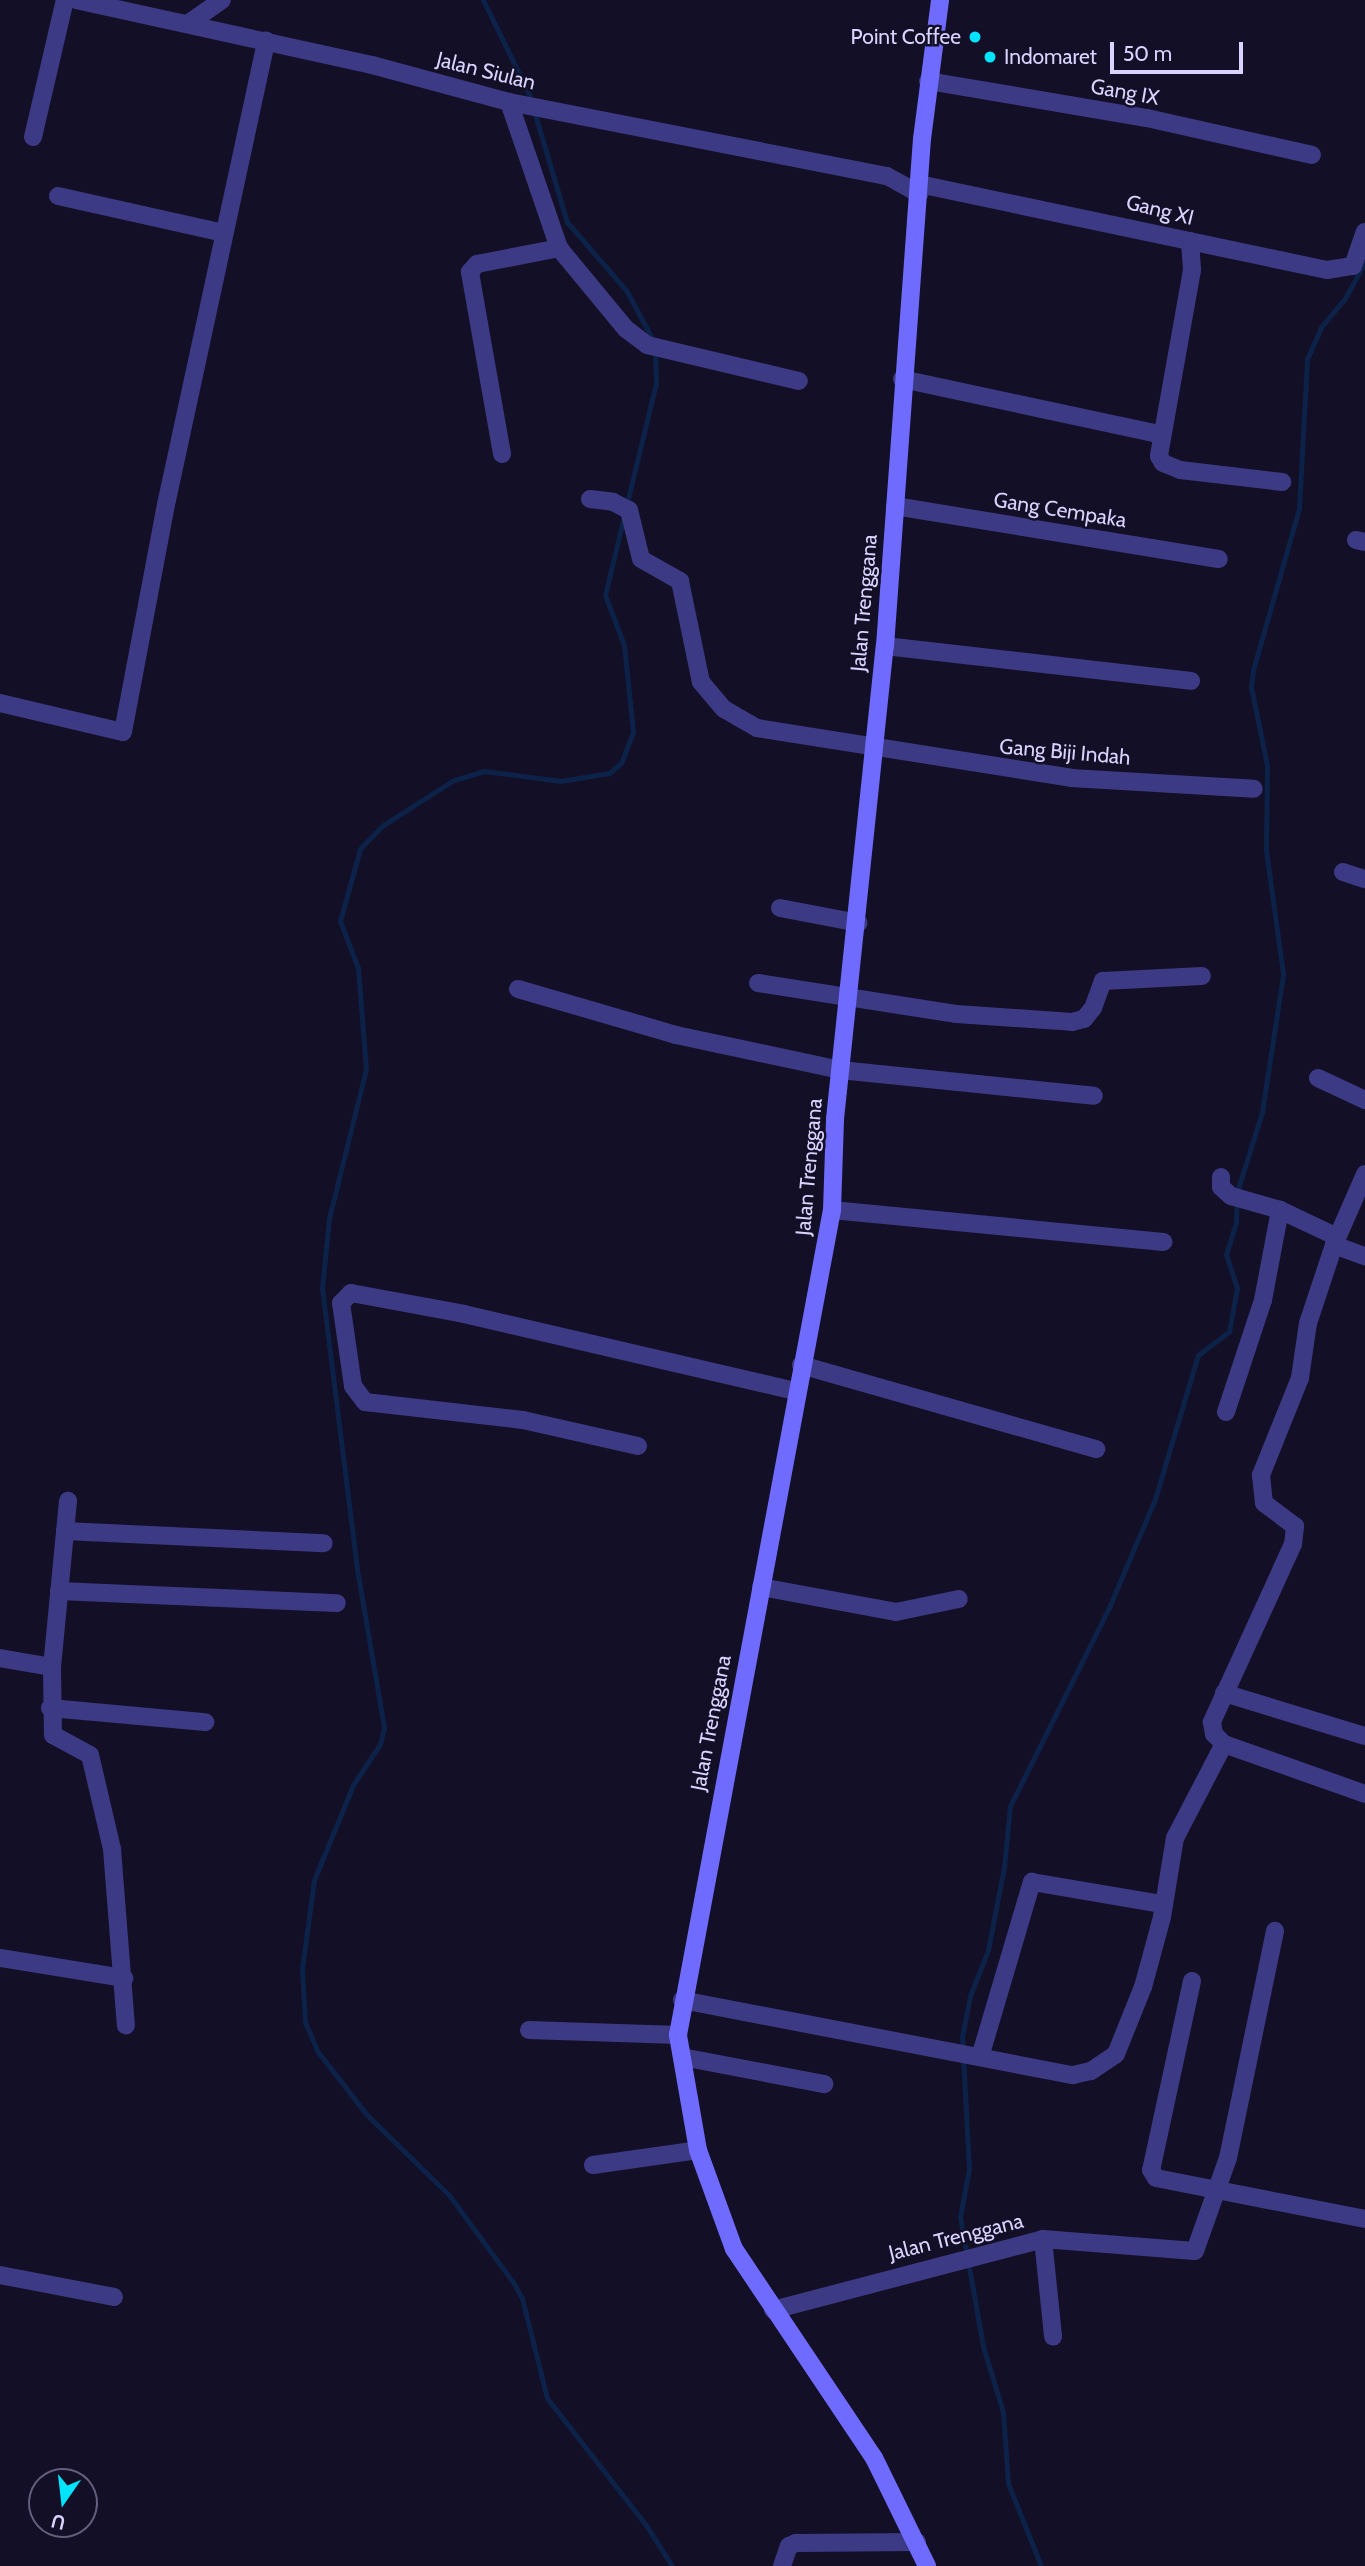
<!DOCTYPE html>
<html>
<head>
<meta charset="utf-8">
<style>
	body { margin:0 }
	#map { position:relative; width:1365px; height:2566px; overflow:hidden; background:#130f26; font-family:Cabin,sans-serif }
	div>[style] { position:absolute }
	.stream>* { height:5px; margin:-2.5px; padding:0 2.5px; transform-origin:2.5px; border-radius:2.5px; background:#0c2248 }
	.minor>* { height:18px; margin:-9px; padding:0 9px; transform-origin:9px; border-radius:9px; background:#3d3a85 }
	.tertiary>* { height:18px; margin:-9px; padding:0 9px; transform-origin:9px; border-radius:9px; background:#3d3a85 }
	.secondary>* { height:18px; margin:-9px; padding:0 9px; transform-origin:9px; border-radius:9px; background:#6f6bff }
	.dots>* { width:19px; height:19px; translate:-50% -50%; box-sizing:border-box; border:4px solid #130f26; border-radius:50% }
	span { translate:-50% -50%; white-space:nowrap; text-align:center; line-height:1.15; -webkit-text-stroke:5px #130f26; paint-order:stroke }
	.poi-label { font-size:21px; color:#d9d4ff }
	.right { translate:-100% -50%; text-align:right }
	.left { translate:0 -50%; text-align:left }
	.street-label { font-size:21px; color:#d9d4ff }
	.north { position:absolute; left:28px; top:2468px; width:70px; height:70px; box-sizing:border-box; background:#130f26; border:2px solid #625e7d; border-radius:50%; rotate:194deg; font-size:19px; font-weight:700; line-height:28px; text-align:center; color:#d9d4ff }
	.north::after { content:''; display:block; margin:auto; width:24px; height:32px; background:#00e5ff; clip-path:polygon(50% 0,100% 100%,50% 72%,0 100%) }
	.scale { position:absolute; left:1110px; top:42px; width:133px; height:32px; box-sizing:border-box; border:4px solid #d9d4ff; border-top:0; padding-left:9px; font-size:21px; line-height:24px; white-space:nowrap; color:#d9d4ff; -webkit-text-stroke:5px #130f26; paint-order:stroke }
</style>
</head>
<body>
<div id="map">
	<div class="stream">
		<div style="left:483px;top:0;width:105px;rotate:63.9deg"></div>
		<div style="left:529px;top:94px;width:134px;rotate:73.5deg"></div>
		<div style="left:567px;top:222px;width:90px;rotate:49.1deg"></div>
		<div style="left:626px;top:290px;width:59px;rotate:61.7deg"></div>
		<div style="left:626px;top:507px;width:128px;rotate:-76.4deg"></div>
		<div style="left:656px;top:383px;width:31px;rotate:-92deg"></div>
		<div style="left:624px;top:516px;width:81px;rotate:103.5deg"></div>
		<div style="left:605px;top:595px;width:53px;rotate:69.2deg"></div>
		<div style="left:624px;top:645px;width:87px;rotate:84.1deg"></div>
		<div style="left:633px;top:732px;width:33px;rotate:111deg"></div>
		<div style="left:621px;top:763px;width:16px;rotate:140deg"></div>
		<div style="left:609px;top:773px;width:49px;rotate:170.5deg"></div>
		<div style="left:561px;top:781px;width:78px;rotate:-172.6deg"></div>
		<div style="left:484px;top:771px;width:34px;rotate:163deg"></div>
		<div style="left:452px;top:781px;width:83px;rotate:147.3deg"></div>
		<div style="left:382px;top:826px;width:32px;rotate:134deg"></div>
		<div style="left:360px;top:849px;width:75px;rotate:105.5deg"></div>
		<div style="left:340px;top:921px;width:50px;rotate:69deg"></div>
		<div style="left:358px;top:968px;width:101px;rotate:85.5deg"></div>
		<div style="left:366px;top:1069px;width:154px;rotate:103.9deg"></div>
		<div style="left:329px;top:1218px;width:70px;rotate:95.7deg"></div>
		<div style="left:322px;top:1288px;width:289px;rotate:82.9deg"></div>
		<div style="left:358px;top:1575px;width:154px;rotate:80.3deg"></div>
		<div style="left:384px;top:1727px;width:17px;rotate:103deg"></div>
		<div style="left:380px;top:1744px;width:49px;rotate:123.4deg"></div>
		<div style="left:353px;top:1785px;width:103px;rotate:112.3deg"></div>
		<div style="left:314px;top:1880px;width:90px;rotate:97.7deg"></div>
		<div style="left:302px;top:1969px;width:53px;rotate:86.8deg"></div>
		<div style="left:305px;top:2022px;width:33px;rotate:67deg"></div>
		<div style="left:318px;top:2052px;width:80px;rotate:52.1deg"></div>
		<div style="left:367px;top:2115px;width:115px;rotate:44.3deg"></div>
		<div style="left:449px;top:2195px;width:108px;rotate:53.7deg"></div>
		<div style="left:513px;top:2282px;width:18px;rotate:61deg"></div>
		<div style="left:522px;top:2298px;width:103px;rotate:76deg"></div>
		<div style="left:547px;top:2398px;width:161px;rotate:52.1deg"></div>
		<div style="left:646px;top:2525px;width:49px;rotate:57.6deg"></div>
		<div style="left:1041px;top:2566px;width:89px;rotate:-111.7deg"></div>
		<div style="left:1008px;top:2483px;width:71px;rotate:-94deg"></div>
		<div style="left:1003px;top:2412px;width:69px;rotate:-106.9deg"></div>
		<div style="left:983px;top:2346px;width:131px;rotate:-100.1deg"></div>
		<div style="left:960px;top:2217px;width:49px;rotate:-79.4deg"></div>
		<div style="left:969px;top:2169px;width:132px;rotate:-93deg"></div>
		<div style="left:962px;top:2037px;width:42px;rotate:-79deg"></div>
		<div style="left:970px;top:1996px;width:49px;rotate:-68.6deg"></div>
		<div style="left:988px;top:1950px;width:85px;rotate:-79.1deg"></div>
		<div style="left:1004px;top:1867px;width:61px;rotate:-84.4deg"></div>
		<div style="left:1010px;top:1806px;width:225px;rotate:-63.5deg"></div>
		<div style="left:1110px;top:1605px;width:115px;rotate:-67deg"></div>
		<div style="left:1155px;top:1499px;width:150px;rotate:-73.4deg"></div>
		<div style="left:1198px;top:1355px;width:39px;rotate:-37deg"></div>
		<div style="left:1229px;top:1332px;width:45px;rotate:-79.7deg"></div>
		<div style="left:1237px;top:1288px;width:35px;rotate:-108deg"></div>
		<div style="left:1226px;top:1255px;width:34px;rotate:-73deg"></div>
		<div style="left:1236px;top:1222px;width:30px;rotate:-88deg"></div>
		<div style="left:1237px;top:1192px;width:84px;rotate:-72.6deg"></div>
		<div style="left:1262px;top:1112px;width:140px;rotate:-81.3deg"></div>
		<div style="left:1283px;top:974px;width:125px;rotate:-97.8deg"></div>
		<div style="left:1266px;top:850px;width:85px;rotate:-89.3deg"></div>
		<div style="left:1267px;top:765px;width:80px;rotate:-101.6deg"></div>
		<div style="left:1251px;top:687px;width:17px;rotate:-83deg"></div>
		<div style="left:1253px;top:670px;width:168px;rotate:-74.1deg"></div>
		<div style="left:1299px;top:508px;width:149px;rotate:-86.9deg"></div>
		<div style="left:1307px;top:359px;width:35px;rotate:-66deg"></div>
		<div style="left:1321px;top:327px;width:35px;rotate:-50deg"></div>
		<div style="left:1344px;top:300px;width:43px;rotate:-61.1deg"></div>
	</div>
	<div class="minor">
		<div style="left:189px;top:23px;width:40px;rotate:-34.9deg"></div>
		<div style="left:928px;top:81px;width:222px;rotate:9.6deg"></div>
		<div style="left:1147px;top:118px;width:169px;rotate:12.6deg"></div>
		<div style="left:33px;top:137px;width:141px;rotate:-76.9deg"></div>
		<div style="left:919px;top:184px;width:417px;rotate:11.9deg"></div>
		<div style="left:1327px;top:270px;width:26px;rotate:-9deg"></div>
		<div style="left:1353px;top:266px;width:36px;rotate:-71deg"></div>
		<div style="left:58px;top:196px;width:170px;rotate:12.6deg"></div>
		<div style="left:1190px;top:241px;width:29px;rotate:86deg"></div>
		<div style="left:1192px;top:270px;width:189px;rotate:100.1deg"></div>
		<div style="left:1159px;top:456px;width:8px;rotate:60deg"></div>
		<div style="left:1163px;top:463px;width:18px;rotate:22deg"></div>
		<div style="left:1180px;top:470px;width:103px;rotate:6.7deg"></div>
		<div style="left:559px;top:248px;width:105px;rotate:50.4deg"></div>
		<div style="left:626px;top:329px;width:26px;rotate:37deg"></div>
		<div style="left:647px;top:345px;width:156px;rotate:13.3deg"></div>
		<div style="left:902px;top:379px;width:263px;rotate:12.1deg"></div>
		<div style="left:502px;top:454px;width:185px;rotate:-100deg"></div>
		<div style="left:470px;top:272px;width:11px;rotate:-49deg"></div>
		<div style="left:477px;top:264px;width:84px;rotate:-11deg"></div>
		<div style="left:559px;top:248px;width:154px;rotate:-108.9deg"></div>
		<div style="left:590px;top:499px;width:23px;rotate:7deg"></div>
		<div style="left:613px;top:502px;width:18px;rotate:27deg"></div>
		<div style="left:629px;top:510px;width:50px;rotate:76.2deg"></div>
		<div style="left:641px;top:559px;width:45px;rotate:29.4deg"></div>
		<div style="left:680px;top:581px;width:103px;rotate:78.3deg"></div>
		<div style="left:701px;top:682px;width:35px;rotate:50deg"></div>
		<div style="left:724px;top:709px;width:38px;rotate:30deg"></div>
		<div style="left:757px;top:728px;width:318px;rotate:9deg"></div>
		<div style="left:1071px;top:778px;width:183px;rotate:3.4deg"></div>
		<div style="left:895px;top:506px;width:328px;rotate:9.3deg"></div>
		<div style="left:1356px;top:540px;width:9px;rotate:13deg"></div>
		<div style="left:885px;top:646px;width:308px;rotate:6.5deg"></div>
		<div style="left:0;top:703px;width:126px;rotate:13.3deg"></div>
		<div style="left:123px;top:732px;width:236px;rotate:-79.3deg"></div>
		<div style="left:167px;top:500px;width:470px;rotate:-77.8deg"></div>
		<div style="left:1343px;top:872px;width:23px;rotate:18deg"></div>
		<div style="left:780px;top:908px;width:80px;rotate:10.8deg"></div>
		<div style="left:758px;top:983px;width:200px;rotate:8.9deg"></div>
		<div style="left:956px;top:1014px;width:116px;rotate:3.9deg"></div>
		<div style="left:1072px;top:1022px;width:12px;rotate:-14deg"></div>
		<div style="left:1084px;top:1019px;width:14px;rotate:-51deg"></div>
		<div style="left:1093px;top:1008px;width:29px;rotate:-70deg"></div>
		<div style="left:1103px;top:981px;width:99px;rotate:-2.9deg"></div>
		<div style="left:518px;top:989px;width:165px;rotate:16.2deg"></div>
		<div style="left:676px;top:1035px;width:168px;rotate:12deg"></div>
		<div style="left:840px;top:1070px;width:255px;rotate:5.8deg"></div>
		<div style="left:1318px;top:1078px;width:52px;rotate:25.1deg"></div>
		<div style="left:1365px;top:1174px;width:77px;rotate:113.6deg"></div>
		<div style="left:1334px;top:1245px;width:82px;rotate:108.4deg"></div>
		<div style="left:1308px;top:1323px;width:56px;rotate:98.3deg"></div>
		<div style="left:1300px;top:1378px;width:105px;rotate:111.9deg"></div>
		<div style="left:1261px;top:1475px;width:28px;rotate:84deg"></div>
		<div style="left:1264px;top:1503px;width:39px;rotate:37deg"></div>
		<div style="left:1295px;top:1526px;width:18px;rotate:96deg"></div>
		<div style="left:1293px;top:1544px;width:196px;rotate:114.5deg"></div>
		<div style="left:1212px;top:1722px;width:12px;rotate:81deg"></div>
		<div style="left:1214px;top:1734px;width:14px;rotate:45deg"></div>
		<div style="left:1224px;top:1744px;width:150px;rotate:19.5deg"></div>
		<div style="left:1221px;top:1177px;width:10px;rotate:90deg"></div>
		<div style="left:1221px;top:1187px;width:13px;rotate:42deg"></div>
		<div style="left:1231px;top:1196px;width:51px;rotate:15.9deg"></div>
		<div style="left:1280px;top:1210px;width:63px;rotate:25.3deg"></div>
		<div style="left:832px;top:1210px;width:333px;rotate:5.5deg"></div>
		<div style="left:1334px;top:1245px;width:33px;rotate:20deg"></div>
		<div style="left:801px;top:1365px;width:307px;rotate:15.9deg"></div>
		<div style="left:1226px;top:1412px;width:118px;rotate:-71.7deg"></div>
		<div style="left:1263px;top:1300px;width:92px;rotate:-79.3deg"></div>
		<div style="left:638px;top:1446px;width:118px;rotate:-167.3deg"></div>
		<div style="left:523px;top:1420px;width:159px;rotate:-173.5deg"></div>
		<div style="left:365px;top:1402px;width:20px;rotate:-127deg"></div>
		<div style="left:353px;top:1386px;width:84px;rotate:-98.2deg"></div>
		<div style="left:341px;top:1303px;width:14px;rotate:-45deg"></div>
		<div style="left:351px;top:1293px;width:115px;rotate:10.5deg"></div>
		<div style="left:464px;top:1314px;width:340px;rotate:13.1deg"></div>
		<div style="left:65px;top:1531px;width:259px;rotate:2.7deg"></div>
		<div style="left:761px;top:1587px;width:137px;rotate:10.5deg"></div>
		<div style="left:896px;top:1612px;width:64px;rotate:-11.7deg"></div>
		<div style="left:59px;top:1591px;width:278px;rotate:2.5deg"></div>
		<div style="left:0;top:1658px;width:53px;rotate:9.8deg"></div>
		<div style="left:52px;top:1667px;width:68px;rotate:89.2deg"></div>
		<div style="left:53px;top:1735px;width:42px;rotate:28.4deg"></div>
		<div style="left:90px;top:1755px;width:97px;rotate:76.8deg"></div>
		<div style="left:112px;top:1849px;width:177px;rotate:85.5deg"></div>
		<div style="left:52px;top:1667px;width:167px;rotate:-84.5deg"></div>
		<div style="left:1224px;top:1693px;width:147px;rotate:17deg"></div>
		<div style="left:50px;top:1708px;width:156px;rotate:5.2deg"></div>
		<div style="left:0;top:1958px;width:126px;rotate:9.2deg"></div>
		<div style="left:1192px;top:1981px;width:193px;rotate:102.2deg"></div>
		<div style="left:1151px;top:2170px;width:9px;rotate:58deg"></div>
		<div style="left:1156px;top:2178px;width:213px;rotate:11.1deg"></div>
		<div style="left:682px;top:2000px;width:398px;rotate:10.9deg"></div>
		<div style="left:1073px;top:2075px;width:18px;rotate:-13deg"></div>
		<div style="left:1091px;top:2071px;width:30px;rotate:-34deg"></div>
		<div style="left:1116px;top:2054px;width:72px;rotate:-68.1deg"></div>
		<div style="left:1143px;top:1987px;width:73px;rotate:-74.8deg"></div>
		<div style="left:1162px;top:1917px;width:80px;rotate:-80.7deg"></div>
		<div style="left:1175px;top:1838px;width:106px;rotate:-62.5deg"></div>
		<div style="left:529px;top:2030px;width:149px;rotate:1.9deg"></div>
		<div style="left:682px;top:2057px;width:145px;rotate:10.8deg"></div>
		<div style="left:980px;top:2057px;width:183px;rotate:-73.5deg"></div>
		<div style="left:1032px;top:1882px;width:132px;rotate:9.6deg"></div>
		<div style="left:593px;top:2165px;width:106px;rotate:-8.1deg"></div>
		<div style="left:1043px;top:2239px;width:98px;rotate:84.1deg"></div>
		<div style="left:0;top:2275px;width:116px;rotate:10.9deg"></div>
		<div style="left:773px;top:2310px;width:279px;rotate:-14.7deg"></div>
		<div style="left:1043px;top:2239px;width:152px;rotate:4.5deg"></div>
		<div style="left:1195px;top:2251px;width:99px;rotate:-70.5deg"></div>
		<div style="left:1228px;top:2158px;width:232px;rotate:-78.3deg"></div>
		<div style="left:782px;top:2566px;width:21px;rotate:-71deg"></div>
		<div style="left:789px;top:2546px;width:8px;rotate:-23deg"></div>
		<div style="left:796px;top:2543px;width:121px;rotate:-0.5deg"></div>
	</div>
	<div class="tertiary">
		<div style="left:76px;top:0;width:303px;rotate:12.4deg"></div>
		<div style="left:372px;top:65px;width:142px;rotate:15.1deg"></div>
		<div style="left:509px;top:102px;width:385px;rotate:11.1deg"></div>
		<div style="left:887px;top:176px;width:37px;rotate:29deg"></div>
	</div>
	<div class="secondary">
		<div style="left:927px;top:2566px;width:120px;rotate:-116.1deg"></div>
		<div style="left:874px;top:2458px;width:252px;rotate:-123.8deg"></div>
		<div style="left:734px;top:2249px;width:105px;rotate:-110deg"></div>
		<div style="left:698px;top:2150px;width:117px;rotate:-99.9deg"></div>
		<div style="left:678px;top:2035px;width:839px;rotate:-79.43deg"></div>
		<div style="left:832px;top:1210px;width:91px;rotate:-88.1deg"></div>
		<div style="left:835px;top:1119px;width:476px;rotate:-84deg"></div>
		<div style="left:885px;top:646px;width:508px;rotate:-85.83deg"></div>
		<div style="left:922px;top:139px;width:140px;rotate:-82.6deg"></div>
	</div>
	<div class="dots">
		<div style="left:975px;top:37px;background:#00e5ff"></div>
		<div style="left:990px;top:57px;background:#00e5ff"></div>
	</div>
	<div class="poi-label">
		<span class="right" style="left:961px;top:37px">Point Coffee</span>
		<span class="left" style="left:1004px;top:57px">Indomaret</span>
	</div>
	<div class="street-label">
		<span style="left:486px;top:71px;rotate:14deg">Jalan Siulan</span>
		<span style="left:1125px;top:92px;rotate:10deg">Gang IX</span>
		<span style="left:1160px;top:210px;rotate:14deg">Gang XI</span>
		<span style="left:1060px;top:510px;rotate:9deg">Gang Cempaka</span>
		<span style="left:864px;top:603px;rotate:-85deg">Jalan Trenggana</span>
		<span style="left:1065px;top:752px;rotate:5deg">Gang Biji Indah</span>
		<span style="left:809px;top:1167px;rotate:-85deg">Jalan Trenggana</span>
		<span style="left:711px;top:1723px;rotate:-79deg">Jalan Trenggana</span>
		<span style="left:956px;top:2237px;rotate:-14deg">Jalan Trenggana</span>
	</div>
	<div class="north">U</div>
	<div class="scale">50 m</div>
</div>
</body>
</html>
